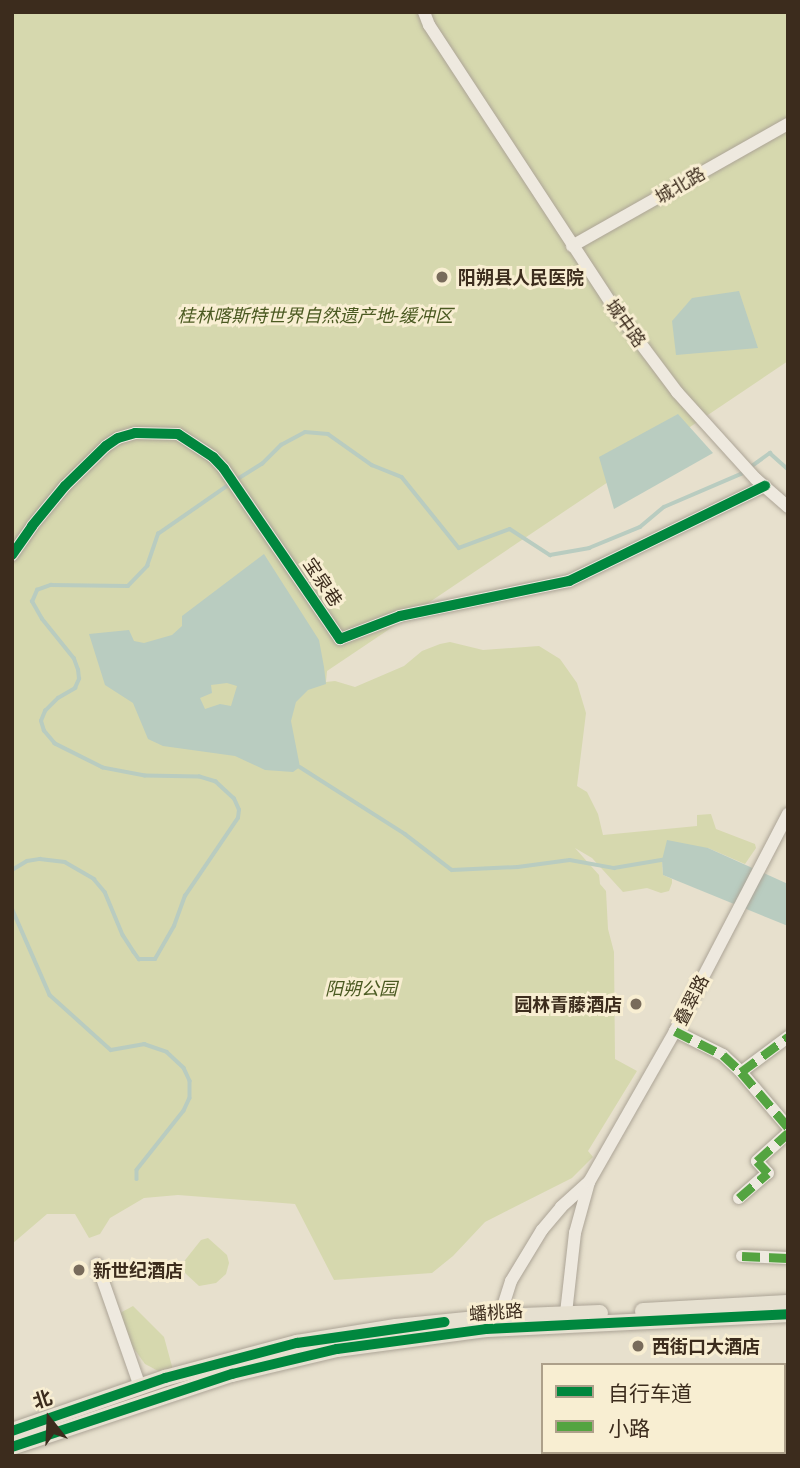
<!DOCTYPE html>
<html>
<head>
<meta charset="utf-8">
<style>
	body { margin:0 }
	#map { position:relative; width:800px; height:1468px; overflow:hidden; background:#e7e0cd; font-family:"Noto Serif","Noto Sans SC",serif }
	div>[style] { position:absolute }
	.green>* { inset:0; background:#d6d8ae }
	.water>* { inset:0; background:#b9ccc0 }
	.stream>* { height:3.5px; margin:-1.75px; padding:0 1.75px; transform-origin:1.75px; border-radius:1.75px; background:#b9ccc0 }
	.roads { filter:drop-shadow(0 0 2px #aca496) drop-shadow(0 0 2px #aca496) }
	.minor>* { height:12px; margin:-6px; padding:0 6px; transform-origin:6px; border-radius:6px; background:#eee9df }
	.major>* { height:16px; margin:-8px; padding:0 8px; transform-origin:8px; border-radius:8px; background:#e6e0d0 }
	.quiet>* { height:9px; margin-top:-4.5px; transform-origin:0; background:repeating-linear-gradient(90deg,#54a441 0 18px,transparent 0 27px) }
	.cycleway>* { height:10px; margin:-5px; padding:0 5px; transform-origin:5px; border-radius:5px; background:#00873e }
	.dots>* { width:19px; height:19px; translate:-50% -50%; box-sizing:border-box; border:4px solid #f8eed2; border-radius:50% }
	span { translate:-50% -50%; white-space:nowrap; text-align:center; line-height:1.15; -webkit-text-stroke:6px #f8eed2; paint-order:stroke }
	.street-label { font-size:18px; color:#3c2c1d }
	.poi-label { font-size:18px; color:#3c2c1d; font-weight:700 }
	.left { translate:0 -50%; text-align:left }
	.right { translate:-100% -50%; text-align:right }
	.park-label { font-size:18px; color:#4b5a22; font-style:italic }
	.frame { position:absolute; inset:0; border:14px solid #3c2c1d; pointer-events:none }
	.legend { position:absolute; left:541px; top:1363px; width:245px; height:91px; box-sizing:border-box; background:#f8eed2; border:2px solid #ada08a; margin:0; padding:9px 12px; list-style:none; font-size:21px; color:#3c2c1d }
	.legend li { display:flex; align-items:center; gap:14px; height:35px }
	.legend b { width:35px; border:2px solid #ada08a }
	.north { position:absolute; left:14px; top:1384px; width:70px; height:70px; -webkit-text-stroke:5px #f8eed2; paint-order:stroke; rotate:342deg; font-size:19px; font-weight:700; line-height:28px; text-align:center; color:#3c2c1d }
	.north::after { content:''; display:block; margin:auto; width:24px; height:32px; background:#3c2c1d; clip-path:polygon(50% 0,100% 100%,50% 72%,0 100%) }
</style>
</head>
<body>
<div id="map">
	<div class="green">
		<div style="clip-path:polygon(12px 12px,788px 12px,788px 361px,327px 671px,326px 682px,335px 681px,355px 687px,404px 666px,422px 651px,440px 644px,450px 642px,483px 650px,539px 646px,560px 659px,577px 683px,586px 713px,577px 786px,587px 792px,598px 814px,603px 835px,697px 826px,697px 815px,711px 814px,716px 829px,755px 844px,756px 848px,745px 864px,708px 848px,662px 860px,663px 875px,672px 879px,672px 883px,669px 891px,661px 893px,647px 888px,623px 892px,592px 858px,575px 848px,599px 875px,600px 884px,606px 891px,608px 929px,614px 952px,615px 1059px,637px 1071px,588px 1151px,593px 1157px,572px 1178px,485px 1222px,453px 1256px,432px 1273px,334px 1280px,295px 1204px,178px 1195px,144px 1198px,110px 1218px,100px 1234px,89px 1238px,75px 1214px,47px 1214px,12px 1244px)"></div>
		<div style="clip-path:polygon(208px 1238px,227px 1255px,229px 1263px,226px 1274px,216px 1283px,199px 1286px,185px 1273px,182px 1264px,201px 1240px)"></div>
		<div style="clip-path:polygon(133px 1306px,164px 1337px,173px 1370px,162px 1373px,145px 1364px,127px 1339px,120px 1313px)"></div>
		<div style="clip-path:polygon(784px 1445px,788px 1445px,788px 1456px,714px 1456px,732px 1452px,784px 1452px)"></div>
	</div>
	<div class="water">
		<div style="clip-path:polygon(739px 291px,758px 348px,676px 355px,672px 321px,692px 298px)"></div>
		<div style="clip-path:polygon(678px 414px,713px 453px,614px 509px,599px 457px)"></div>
		<div style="clip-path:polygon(evenodd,264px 554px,319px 640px,324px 667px,326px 684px,308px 690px,296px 702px,291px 721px,300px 767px,293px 772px,265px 770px,235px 756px,163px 746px,148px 739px,133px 703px,105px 685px,89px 634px,129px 630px,134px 641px,144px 643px,172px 635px,182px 626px,182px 616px,264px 554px,227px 683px,237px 686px,231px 706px,220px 704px,205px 709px,200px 698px,212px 693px,211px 685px,227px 683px)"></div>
		<div style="clip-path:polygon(667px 840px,708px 848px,788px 884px,788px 926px,663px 875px,662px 860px)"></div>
	</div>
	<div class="stream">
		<div style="left:236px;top:480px;width:31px;rotate:-32deg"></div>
		<div style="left:262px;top:464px;width:27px;rotate:-45deg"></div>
		<div style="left:281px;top:445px;width:27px;rotate:-28deg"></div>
		<div style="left:305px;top:432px;width:23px;rotate:5deg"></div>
		<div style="left:328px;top:434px;width:54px;rotate:35.2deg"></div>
		<div style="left:372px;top:465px;width:32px;rotate:22deg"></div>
		<div style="left:402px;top:477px;width:91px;rotate:51.2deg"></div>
		<div style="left:459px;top:548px;width:54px;rotate:-20.4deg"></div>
		<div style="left:510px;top:529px;width:48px;rotate:33deg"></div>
		<div style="left:550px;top:555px;width:40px;rotate:-10deg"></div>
		<div style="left:589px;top:548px;width:55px;rotate:-22.4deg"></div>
		<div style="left:640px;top:527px;width:31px;rotate:-40deg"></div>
		<div style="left:664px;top:507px;width:84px;rotate:-23.2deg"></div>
		<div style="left:741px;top:474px;width:36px;rotate:-36deg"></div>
		<div style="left:770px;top:453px;width:24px;rotate:42deg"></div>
		<div style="left:300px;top:767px;width:125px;rotate:32.5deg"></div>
		<div style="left:405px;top:834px;width:59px;rotate:37.5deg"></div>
		<div style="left:452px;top:870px;width:66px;rotate:-2.6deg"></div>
		<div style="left:518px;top:867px;width:52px;rotate:-7.7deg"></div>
		<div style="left:570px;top:860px;width:45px;rotate:10.3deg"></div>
		<div style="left:614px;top:868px;width:49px;rotate:-9.5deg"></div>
		<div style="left:12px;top:870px;width:17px;rotate:-31deg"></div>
		<div style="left:27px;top:861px;width:13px;rotate:-9deg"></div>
		<div style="left:40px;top:859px;width:25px;rotate:7deg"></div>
		<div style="left:65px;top:862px;width:34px;rotate:30deg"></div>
		<div style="left:94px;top:879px;width:17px;rotate:50deg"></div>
		<div style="left:105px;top:892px;width:47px;rotate:67.3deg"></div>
		<div style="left:123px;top:935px;width:20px;rotate:57deg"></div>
		<div style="left:134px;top:952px;width:9px;rotate:54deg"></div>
		<div style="left:139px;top:959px;width:16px"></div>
		<div style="left:155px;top:959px;width:38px;rotate:-60deg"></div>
		<div style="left:174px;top:926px;width:32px;rotate:-70deg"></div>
		<div style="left:185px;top:896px;width:94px;rotate:-55.8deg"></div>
		<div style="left:238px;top:818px;width:8px;rotate:-83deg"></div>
		<div style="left:239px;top:810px;width:12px;rotate:-114deg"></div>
		<div style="left:234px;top:799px;width:25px;rotate:-137deg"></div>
		<div style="left:216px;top:782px;width:17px;rotate:-163deg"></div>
		<div style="left:200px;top:777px;width:55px;rotate:-179deg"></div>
		<div style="left:145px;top:776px;width:43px;rotate:-169.2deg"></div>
		<div style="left:103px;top:768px;width:54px;rotate:-153.4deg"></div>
		<div style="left:55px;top:744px;width:17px;rotate:-130deg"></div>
		<div style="left:44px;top:731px;width:10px;rotate:-107deg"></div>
		<div style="left:41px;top:721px;width:11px;rotate:-68deg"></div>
		<div style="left:45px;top:711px;width:18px;rotate:-45deg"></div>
		<div style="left:58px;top:698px;width:20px;rotate:-30deg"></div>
		<div style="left:75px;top:688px;width:10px;rotate:-66deg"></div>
		<div style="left:79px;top:679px;width:9px;rotate:-96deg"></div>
		<div style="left:78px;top:670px;width:12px;rotate:-110deg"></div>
		<div style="left:74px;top:659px;width:51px;rotate:-128.7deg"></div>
		<div style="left:42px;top:619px;width:20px;rotate:-120deg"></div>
		<div style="left:32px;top:602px;width:13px;rotate:-67deg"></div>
		<div style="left:37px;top:590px;width:15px;rotate:-20deg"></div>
		<div style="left:51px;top:585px;width:77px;rotate:0.7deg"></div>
		<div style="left:128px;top:586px;width:28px;rotate:-46deg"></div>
		<div style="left:147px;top:566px;width:34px;rotate:-71deg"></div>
		<div style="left:158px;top:534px;width:88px;rotate:-34.8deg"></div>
		<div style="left:12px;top:908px;width:95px;rotate:66.4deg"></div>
		<div style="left:50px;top:995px;width:82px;rotate:42deg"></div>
		<div style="left:111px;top:1050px;width:34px;rotate:-10deg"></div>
		<div style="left:144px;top:1044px;width:24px;rotate:19deg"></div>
		<div style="left:167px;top:1052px;width:23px;rotate:43deg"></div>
		<div style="left:184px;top:1068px;width:14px;rotate:65deg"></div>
		<div style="left:190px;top:1081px;width:17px;rotate:90deg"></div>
		<div style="left:190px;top:1098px;width:14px;rotate:115deg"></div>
		<div style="left:184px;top:1111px;width:75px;rotate:128.5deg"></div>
		<div style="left:137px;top:1170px;width:9px;rotate:90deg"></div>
	</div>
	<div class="roads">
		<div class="minor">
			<div style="left:424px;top:12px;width:14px;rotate:69deg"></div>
			<div style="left:429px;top:25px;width:343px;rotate:56.8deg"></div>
			<div style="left:617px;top:312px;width:100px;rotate:53.1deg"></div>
			<div style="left:677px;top:392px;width:118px;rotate:47.8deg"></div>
			<div style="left:756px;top:479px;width:43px;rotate:41.2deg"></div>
			<div style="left:572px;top:246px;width:248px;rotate:-29.5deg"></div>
			<div style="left:12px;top:555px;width:35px;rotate:-55deg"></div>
			<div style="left:32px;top:526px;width:52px;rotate:-50.5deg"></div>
			<div style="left:65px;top:486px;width:57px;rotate:-44.3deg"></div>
			<div style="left:106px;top:446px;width:14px;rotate:-34deg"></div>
			<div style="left:118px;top:438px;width:18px;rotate:-16deg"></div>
			<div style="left:135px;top:433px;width:43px;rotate:1.3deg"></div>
			<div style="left:178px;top:434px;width:42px;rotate:33.3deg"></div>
			<div style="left:213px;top:457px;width:16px;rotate:47deg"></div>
			<div style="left:224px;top:469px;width:206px;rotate:55.7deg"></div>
			<div style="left:340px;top:639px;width:64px;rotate:-21deg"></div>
			<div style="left:400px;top:616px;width:173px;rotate:-11.7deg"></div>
			<div style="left:569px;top:581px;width:218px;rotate:-25.9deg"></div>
			<div style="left:675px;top:1031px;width:54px;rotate:26.6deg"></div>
			<div style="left:723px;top:1055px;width:25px;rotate:43deg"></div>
			<div style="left:741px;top:1072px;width:59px;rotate:-36.7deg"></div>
			<div style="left:741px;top:1072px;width:72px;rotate:49.5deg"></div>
			<div style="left:739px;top:1198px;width:38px;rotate:-41deg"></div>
			<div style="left:768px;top:1173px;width:16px;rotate:-133deg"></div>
			<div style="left:757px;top:1161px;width:42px;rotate:-42.1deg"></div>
			<div style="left:742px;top:1256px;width:46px;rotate:2.5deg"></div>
			<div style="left:97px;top:1264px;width:130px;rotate:70.7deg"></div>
			<div style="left:498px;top:1322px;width:43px;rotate:-72.4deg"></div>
			<div style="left:511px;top:1281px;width:60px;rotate:-58.7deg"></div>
			<div style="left:542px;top:1230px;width:30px;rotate:-50deg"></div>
			<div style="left:561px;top:1207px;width:38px;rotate:-42deg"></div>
			<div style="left:565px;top:1322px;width:90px;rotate:-83.6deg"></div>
			<div style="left:575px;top:1233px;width:53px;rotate:-74.6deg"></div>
			<div style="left:589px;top:1182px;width:174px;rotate:-60.3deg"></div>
			<div style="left:675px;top:1031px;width:245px;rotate:-62.5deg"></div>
		</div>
		<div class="major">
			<div style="left:643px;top:1311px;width:145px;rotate:-3.2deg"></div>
			<div style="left:12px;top:1431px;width:162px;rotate:-19.1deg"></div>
			<div style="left:165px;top:1378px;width:137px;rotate:-14.9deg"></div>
			<div style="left:297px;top:1343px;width:100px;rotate:-9.2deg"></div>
			<div style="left:396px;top:1327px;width:101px;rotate:-5.7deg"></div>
			<div style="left:497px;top:1317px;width:103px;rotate:-2.2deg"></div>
			<div style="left:12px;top:1447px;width:232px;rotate:-18.4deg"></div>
			<div style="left:232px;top:1374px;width:108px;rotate:-13.4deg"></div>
			<div style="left:337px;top:1349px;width:150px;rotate:-7.6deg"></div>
			<div style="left:486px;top:1329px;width:302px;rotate:-2.8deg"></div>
		</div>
	</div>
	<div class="quiet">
		<div style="left:675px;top:1031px;width:54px;rotate:26.6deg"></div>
		<div style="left:723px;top:1055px;width:25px;rotate:43deg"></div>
		<div style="left:741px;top:1072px;width:59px;rotate:-36.7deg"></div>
		<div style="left:741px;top:1072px;width:72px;rotate:49.5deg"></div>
		<div style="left:739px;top:1198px;width:38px;rotate:-41deg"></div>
		<div style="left:768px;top:1173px;width:16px;rotate:-133deg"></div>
		<div style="left:757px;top:1161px;width:42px;rotate:-42.1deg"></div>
		<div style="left:742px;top:1256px;width:46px;rotate:2.5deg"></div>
	</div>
	<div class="cycleway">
		<div style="left:12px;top:555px;width:35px;rotate:-55deg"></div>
		<div style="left:32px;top:526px;width:52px;rotate:-50.5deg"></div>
		<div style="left:65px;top:486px;width:57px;rotate:-44.3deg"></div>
		<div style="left:106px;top:446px;width:14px;rotate:-34deg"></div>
		<div style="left:118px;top:438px;width:18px;rotate:-16deg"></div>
		<div style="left:135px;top:433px;width:43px;rotate:1.3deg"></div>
		<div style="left:178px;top:434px;width:42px;rotate:33.3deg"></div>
		<div style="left:213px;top:457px;width:16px;rotate:47deg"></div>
		<div style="left:224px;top:469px;width:206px;rotate:55.7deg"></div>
		<div style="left:340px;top:639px;width:64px;rotate:-21deg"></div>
		<div style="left:400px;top:616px;width:173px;rotate:-11.7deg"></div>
		<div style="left:569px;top:581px;width:218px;rotate:-25.9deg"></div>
		<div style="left:12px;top:1431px;width:162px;rotate:-19.1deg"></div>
		<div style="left:165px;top:1378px;width:137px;rotate:-14.9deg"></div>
		<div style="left:297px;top:1343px;width:149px;rotate:-8.1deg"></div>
		<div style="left:12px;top:1447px;width:232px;rotate:-18.4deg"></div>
		<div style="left:232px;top:1374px;width:108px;rotate:-13.4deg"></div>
		<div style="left:337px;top:1349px;width:150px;rotate:-7.6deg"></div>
		<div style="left:486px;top:1329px;width:302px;rotate:-2.8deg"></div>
	</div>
	<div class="dots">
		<div style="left:442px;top:277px;background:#786b5b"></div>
		<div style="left:636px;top:1004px;background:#786b5b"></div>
		<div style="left:79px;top:1270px;background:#786b5b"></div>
		<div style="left:638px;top:1346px;background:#786b5b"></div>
	</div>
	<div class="street-label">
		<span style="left:680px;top:185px;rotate:-30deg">城北路</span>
		<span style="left:626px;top:323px;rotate:54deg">城中路</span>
		<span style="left:323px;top:582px;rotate:56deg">宝泉巷</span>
		<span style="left:691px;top:1000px;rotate:-63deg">叠翠路</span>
		<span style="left:496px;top:1312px;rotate:-4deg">蟠桃路</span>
	</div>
	<div class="poi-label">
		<span class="left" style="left:458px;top:277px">阳朔县人民医院</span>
		<span class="right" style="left:622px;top:1004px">园林青藤酒店</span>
		<span class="left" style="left:93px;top:1270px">新世纪酒店</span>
		<span class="left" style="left:652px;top:1346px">西街口大酒店</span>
	</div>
	<div class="park-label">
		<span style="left:315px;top:315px">桂林喀斯特世界自然遗产地-缓冲区</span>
		<span style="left:361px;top:988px">阳朔公园</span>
	</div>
	<div class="frame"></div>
	<ul class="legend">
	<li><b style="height:9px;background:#00873e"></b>自行车道</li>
	<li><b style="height:9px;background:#54a441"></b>小路</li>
	</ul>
	<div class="north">北</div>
</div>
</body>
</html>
